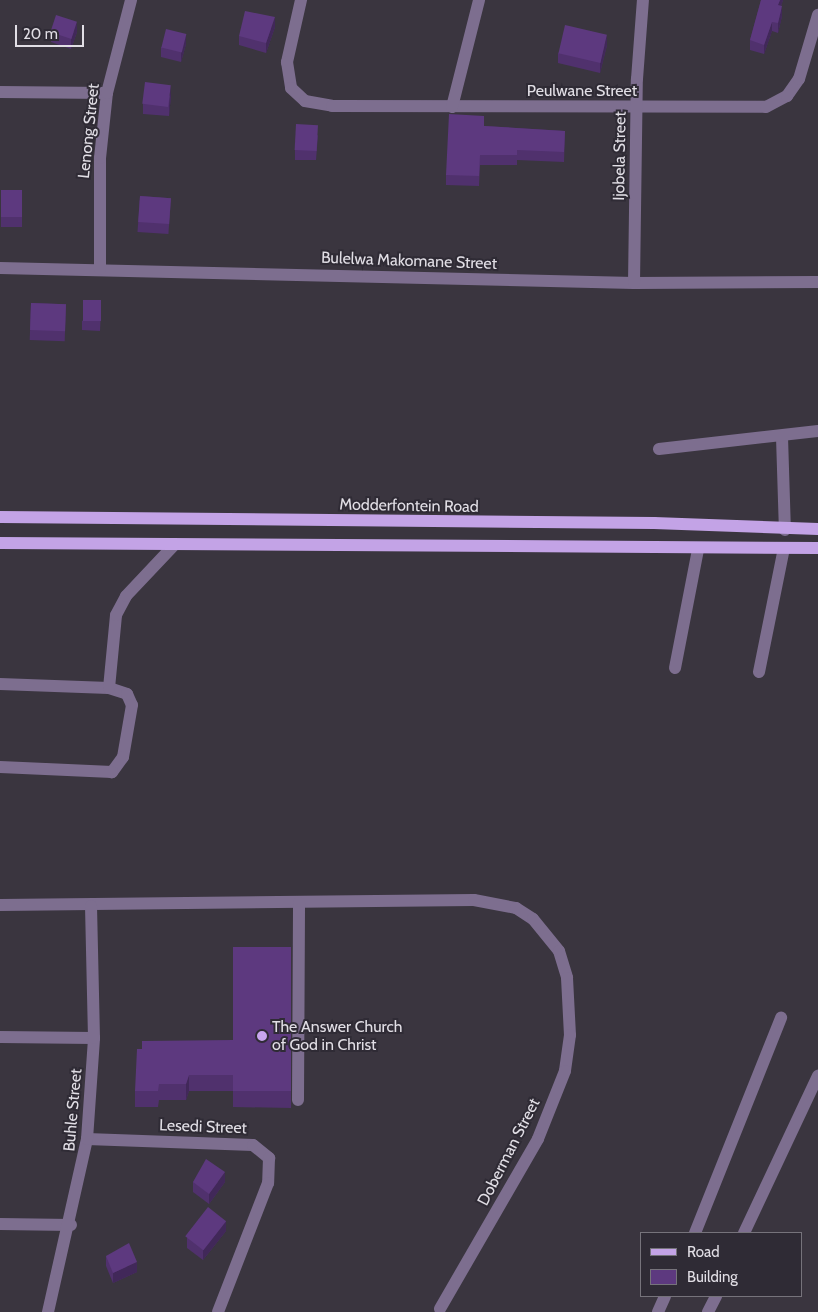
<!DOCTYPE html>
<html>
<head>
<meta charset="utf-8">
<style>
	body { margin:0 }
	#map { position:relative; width:818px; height:1312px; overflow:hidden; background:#3a353f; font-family:Cabin,sans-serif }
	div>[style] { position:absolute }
	.minor>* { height:12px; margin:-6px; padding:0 6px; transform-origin:6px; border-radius:6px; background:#7d6e8f }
	.major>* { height:12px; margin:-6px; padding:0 6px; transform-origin:6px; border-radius:6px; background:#c3a3e6 }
	.wall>* { inset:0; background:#50316d; transform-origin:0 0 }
	.shaded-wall>* { inset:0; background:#412859 }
	.building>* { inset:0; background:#5d397f; transform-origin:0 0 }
	.dots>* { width:14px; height:14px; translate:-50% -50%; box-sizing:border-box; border:2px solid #2f2b35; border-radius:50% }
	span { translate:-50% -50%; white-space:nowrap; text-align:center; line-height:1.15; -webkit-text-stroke:4px #2f2b35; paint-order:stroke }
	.street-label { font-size:16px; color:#e1dee5 }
	.poi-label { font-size:16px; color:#e1dee5 }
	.left { translate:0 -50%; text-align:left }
	.legend { position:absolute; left:640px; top:1232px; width:162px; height:65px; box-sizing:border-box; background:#2f2b35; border:1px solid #76737b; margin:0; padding:6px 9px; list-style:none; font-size:15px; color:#e1dee5 }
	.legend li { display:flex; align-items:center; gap:10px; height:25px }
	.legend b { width:25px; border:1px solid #76737b }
	.scale { position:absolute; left:15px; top:25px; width:69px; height:22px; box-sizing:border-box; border:2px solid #e1dee5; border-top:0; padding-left:6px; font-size:15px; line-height:18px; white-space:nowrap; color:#e1dee5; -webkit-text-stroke:4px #2f2b35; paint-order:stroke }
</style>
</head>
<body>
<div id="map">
	<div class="minor">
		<div style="left:301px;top:0;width:64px;rotate:102.7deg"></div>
		<div style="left:287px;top:62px;width:26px;rotate:81deg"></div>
		<div style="left:291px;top:88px;width:19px;rotate:43deg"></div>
		<div style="left:305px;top:101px;width:27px;rotate:10deg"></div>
		<div style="left:332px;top:106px;width:434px;rotate:0.1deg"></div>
		<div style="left:766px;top:107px;width:24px;rotate:-28deg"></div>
		<div style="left:787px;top:96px;width:21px;rotate:-55deg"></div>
		<div style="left:799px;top:79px;width:67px;rotate:-73.5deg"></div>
		<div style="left:0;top:92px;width:107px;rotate:0.5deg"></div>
		<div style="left:452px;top:107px;width:110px;rotate:-75.8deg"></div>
		<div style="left:0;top:268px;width:634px;rotate:1.36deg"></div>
		<div style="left:634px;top:283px;width:184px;rotate:-0.3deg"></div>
		<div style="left:100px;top:269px;width:111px;rotate:-90deg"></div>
		<div style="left:100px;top:158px;width:65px;rotate:-83.9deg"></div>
		<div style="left:107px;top:93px;width:96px;rotate:-75.5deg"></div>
		<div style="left:634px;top:283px;width:204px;rotate:-89.2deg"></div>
		<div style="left:637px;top:79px;width:79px;rotate:-85.7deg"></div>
		<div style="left:782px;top:437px;width:93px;rotate:88.2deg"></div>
		<div style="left:659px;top:449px;width:160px;rotate:-6.5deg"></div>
		<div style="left:675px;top:668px;width:120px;rotate:-79deg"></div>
		<div style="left:759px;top:672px;width:126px;rotate:-78.6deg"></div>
		<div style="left:0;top:684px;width:109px;rotate:2.1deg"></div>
		<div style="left:109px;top:688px;width:19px;rotate:18deg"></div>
		<div style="left:127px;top:694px;width:12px;rotate:66deg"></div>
		<div style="left:132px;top:705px;width:53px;rotate:99.8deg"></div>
		<div style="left:123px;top:757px;width:19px;rotate:126deg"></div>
		<div style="left:112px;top:772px;width:112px;rotate:-177.4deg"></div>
		<div style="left:109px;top:688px;width:73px;rotate:-84.5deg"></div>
		<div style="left:116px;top:615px;width:21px;rotate:-62deg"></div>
		<div style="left:126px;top:596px;width:70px;rotate:-46.7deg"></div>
		<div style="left:0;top:905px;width:474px;rotate:-0.6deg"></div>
		<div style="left:474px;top:900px;width:43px;rotate:10.8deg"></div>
		<div style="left:516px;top:908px;width:20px;rotate:33deg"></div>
		<div style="left:533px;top:919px;width:41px;rotate:50.9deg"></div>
		<div style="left:559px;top:951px;width:28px;rotate:73deg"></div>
		<div style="left:567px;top:978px;width:57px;rotate:87deg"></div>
		<div style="left:570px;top:1035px;width:36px;rotate:98deg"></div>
		<div style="left:565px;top:1071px;width:73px;rotate:111.7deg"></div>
		<div style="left:538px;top:1139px;width:196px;rotate:120deg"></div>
		<div style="left:0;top:1037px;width:94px;rotate:0.6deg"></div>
		<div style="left:298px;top:1100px;width:197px;rotate:-89.7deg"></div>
		<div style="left:87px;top:1139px;width:166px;rotate:2.1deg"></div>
		<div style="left:253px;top:1145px;width:21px;rotate:39deg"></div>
		<div style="left:269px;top:1158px;width:25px;rotate:92deg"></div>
		<div style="left:268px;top:1183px;width:138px;rotate:111.2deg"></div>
		<div style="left:0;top:1224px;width:71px;rotate:0.8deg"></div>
		<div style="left:695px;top:1233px;width:232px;rotate:-68.2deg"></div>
		<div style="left:744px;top:1233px;width:174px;rotate:-64.8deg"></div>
		<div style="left:48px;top:1312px;width:177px;rotate:-77.3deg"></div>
		<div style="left:87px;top:1139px;width:101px;rotate:-86deg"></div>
		<div style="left:94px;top:1038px;width:132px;rotate:-91.3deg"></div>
		<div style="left:658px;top:1312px;width:17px;rotate:-66deg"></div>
		<div style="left:708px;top:1312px;width:18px;rotate:-63deg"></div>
	</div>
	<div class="major">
		<div style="left:0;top:517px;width:654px;rotate:0.53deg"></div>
		<div style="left:654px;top:523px;width:164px;rotate:2.1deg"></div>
		<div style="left:0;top:543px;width:818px;rotate:0.35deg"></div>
	</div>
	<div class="wall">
		<div style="clip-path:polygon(761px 0,783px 0,781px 6px,782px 16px,778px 33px,772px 31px,764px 54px,750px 50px,750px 40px)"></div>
		<div style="clip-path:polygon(275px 27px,266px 53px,239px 45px,239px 36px)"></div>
		<div style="clip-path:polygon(51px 32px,77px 32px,71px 49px,51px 42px)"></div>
		<div style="clip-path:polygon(186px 44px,181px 62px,161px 57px,161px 47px)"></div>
		<div style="clip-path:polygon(607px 45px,600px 73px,558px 63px,558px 53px)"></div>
		<div style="clip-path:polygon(171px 95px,169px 116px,143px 114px,143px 104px)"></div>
		<div style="clip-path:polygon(484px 126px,565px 131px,564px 162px,517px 160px,517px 165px,480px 165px,479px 186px,446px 185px,446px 175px)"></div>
		<div style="clip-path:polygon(318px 135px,316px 160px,295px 160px,295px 150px)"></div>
		<div style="left:1px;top:190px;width:21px;height:37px"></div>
		<div style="left:140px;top:196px;width:31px;height:36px;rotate:4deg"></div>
		<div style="left:31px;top:303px;width:35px;height:37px;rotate:2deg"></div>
		<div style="clip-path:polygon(101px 310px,100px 331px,82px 330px,82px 321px)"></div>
		<div style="clip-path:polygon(291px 947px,291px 1108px,233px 1107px,233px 1091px,189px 1091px,186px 1100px,159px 1100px,158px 1107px,135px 1107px,135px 1091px,233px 1040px)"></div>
		<div style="clip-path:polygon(193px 1182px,225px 1182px,209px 1204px,193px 1192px)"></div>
		<div style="clip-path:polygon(226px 1231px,203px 1260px,187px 1248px,187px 1238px)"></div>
		<div style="clip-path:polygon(106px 1256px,137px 1272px,113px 1283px,106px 1266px)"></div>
	</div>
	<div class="shaded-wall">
		<div style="clip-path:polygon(780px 0,783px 0,778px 15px,778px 5px)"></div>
		<div style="clip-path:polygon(782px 6px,782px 16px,778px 33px,778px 23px)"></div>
		<div style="clip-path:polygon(275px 17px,275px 27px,266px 53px,266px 43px)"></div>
		<div style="clip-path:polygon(77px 22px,77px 32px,71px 49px,71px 39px)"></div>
		<div style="clip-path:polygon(772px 22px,772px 31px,764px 54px,764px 45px)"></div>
		<div style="clip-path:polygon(186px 34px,186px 44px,181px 62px,181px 52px)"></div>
		<div style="clip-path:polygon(607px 35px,607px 45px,600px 73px,600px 63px)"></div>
		<div style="clip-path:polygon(171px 85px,171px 95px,169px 116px,169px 106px)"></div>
		<div style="clip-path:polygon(189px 1075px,189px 1091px,186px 1100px,186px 1084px)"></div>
		<div style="clip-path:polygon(225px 1172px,225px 1182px,209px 1204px,209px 1194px)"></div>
		<div style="clip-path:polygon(226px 1221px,226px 1231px,203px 1260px,203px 1250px)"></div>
		<div style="clip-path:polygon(137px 1262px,137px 1272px,113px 1283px,113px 1273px)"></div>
	</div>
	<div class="building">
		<div style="clip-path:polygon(761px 0,780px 0,778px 5px,782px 6px,778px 23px,772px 22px,764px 45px,750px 40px)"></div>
		<div style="clip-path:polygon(245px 11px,275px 17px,266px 43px,239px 36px)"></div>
		<div style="left:56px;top:15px;width:22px;height:18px;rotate:18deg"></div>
		<div style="left:565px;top:25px;width:43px;height:29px;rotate:13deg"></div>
		<div style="left:166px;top:29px;width:21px;height:19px;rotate:14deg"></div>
		<div style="left:145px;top:82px;width:26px;height:22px;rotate:7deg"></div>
		<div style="clip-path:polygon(449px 114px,484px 116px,484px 126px,565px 131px,564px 152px,517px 150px,517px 155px,480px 155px,479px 176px,446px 175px)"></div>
		<div style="left:296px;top:124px;width:22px;height:26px;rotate:3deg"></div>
		<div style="left:1px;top:190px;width:21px;height:27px"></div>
		<div style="left:140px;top:196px;width:31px;height:26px;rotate:4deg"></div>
		<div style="left:83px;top:300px;width:18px;height:21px"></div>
		<div style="left:31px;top:303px;width:35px;height:27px;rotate:2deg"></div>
		<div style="clip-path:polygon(233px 947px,291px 947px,291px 1091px,233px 1091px,233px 1075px,189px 1075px,186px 1084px,159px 1084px,158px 1091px,135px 1091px,137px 1049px,142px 1049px,142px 1041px,233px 1040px)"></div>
		<div style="clip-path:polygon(206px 1159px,225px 1172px,209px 1194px,193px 1182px)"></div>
		<div style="left:208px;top:1207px;width:23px;height:37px;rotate:38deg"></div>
		<div style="clip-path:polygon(129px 1243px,137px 1262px,113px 1273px,106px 1256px)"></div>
	</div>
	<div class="dots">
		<div style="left:262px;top:1036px;background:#c8a5ee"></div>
	</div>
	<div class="street-label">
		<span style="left:582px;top:91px">Peulwane Street</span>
		<span style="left:89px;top:131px;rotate:-84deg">Lenong Street</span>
		<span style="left:620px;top:156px;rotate:-89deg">Ijobela Street</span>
		<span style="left:409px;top:261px;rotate:2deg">Bulelwa Makomane Street</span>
		<span style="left:409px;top:506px;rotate:1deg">Modderfontein Road</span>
		<span style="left:73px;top:1110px;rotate:-85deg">Buhle Street</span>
		<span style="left:203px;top:1127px;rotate:2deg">Lesedi Street</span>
		<span style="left:509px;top:1152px;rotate:-63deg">Doberman Street</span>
	</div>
	<div class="poi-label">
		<span class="left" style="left:272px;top:1036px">The Answer Church<br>of God in Christ</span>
	</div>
	<ul class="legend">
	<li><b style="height:6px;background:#c3a3e6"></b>Road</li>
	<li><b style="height:14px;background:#5d397f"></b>Building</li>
	</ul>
	<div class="scale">20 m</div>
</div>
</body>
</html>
